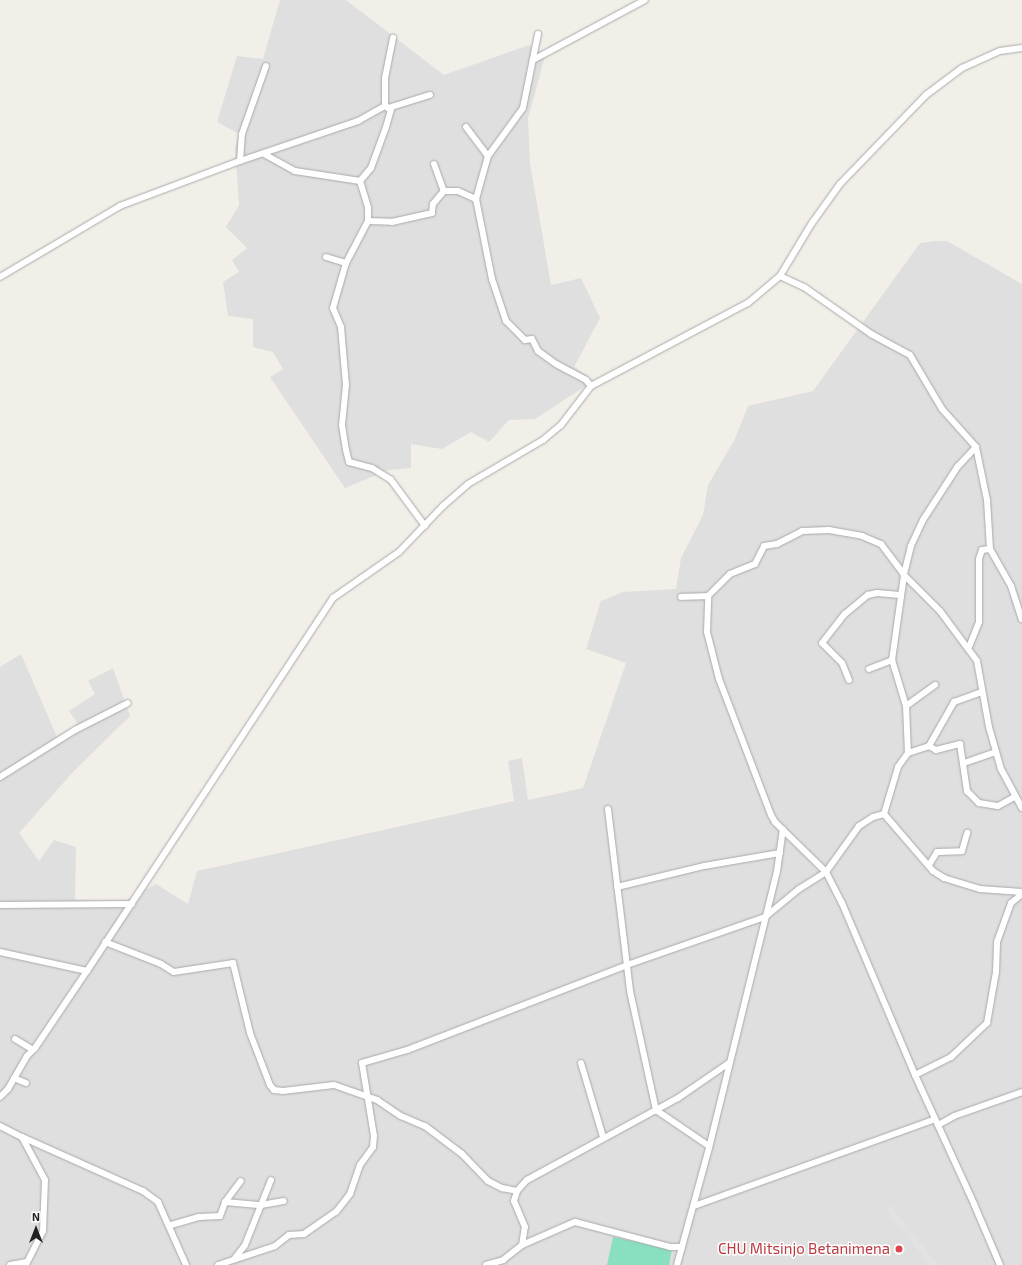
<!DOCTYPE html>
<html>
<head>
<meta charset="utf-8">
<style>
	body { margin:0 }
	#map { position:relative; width:1022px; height:1265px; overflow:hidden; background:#f2efe9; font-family:"Exo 2",sans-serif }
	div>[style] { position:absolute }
	.residential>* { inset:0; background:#e0dfdf }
	.pitch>* { inset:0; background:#88e0be }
	.parking>* { inset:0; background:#e2e2e2; transform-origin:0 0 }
	.roads { filter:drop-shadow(0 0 1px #a9a9a9) drop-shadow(0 0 1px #a9a9a9) }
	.minor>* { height:6px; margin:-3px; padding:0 3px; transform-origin:3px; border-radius:3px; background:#fff }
	.dots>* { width:11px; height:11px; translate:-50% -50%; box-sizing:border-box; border:2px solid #fff; border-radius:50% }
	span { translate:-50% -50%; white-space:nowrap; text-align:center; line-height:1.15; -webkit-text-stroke:3px #fff; paint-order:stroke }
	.health-label { font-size:15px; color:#be3a42 }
	.right { translate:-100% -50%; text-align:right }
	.north { position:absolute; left:16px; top:1209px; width:40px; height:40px; -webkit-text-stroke:3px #fff; paint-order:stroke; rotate:0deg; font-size:11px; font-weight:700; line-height:16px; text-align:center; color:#222 }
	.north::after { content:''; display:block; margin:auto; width:14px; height:18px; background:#222; clip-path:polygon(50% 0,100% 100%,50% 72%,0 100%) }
</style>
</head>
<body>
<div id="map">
	<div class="residential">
		<div style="clip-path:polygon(280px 0,346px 0,444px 75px,529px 45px,545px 56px,528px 119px,530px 163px,551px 285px,581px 278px,600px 318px,574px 367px,587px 375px,587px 385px,535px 419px,509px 420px,489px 442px,471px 432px,442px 449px,411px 444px,411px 468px,389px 470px,345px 488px,270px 377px,283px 369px,273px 352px,253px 347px,253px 319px,228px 316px,223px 282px,239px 272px,232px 260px,247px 248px,226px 227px,239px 205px,235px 147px,239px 134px,217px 122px,237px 56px,263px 59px)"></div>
		<div style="clip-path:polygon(935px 241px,947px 241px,1022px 284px,1022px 1265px,0 1265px,0 667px,21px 654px,57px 737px,78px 724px,69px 711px,95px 694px,88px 681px,113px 668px,130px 716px,73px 772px,19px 833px,39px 861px,54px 840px,76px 847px,75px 900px,125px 901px,156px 884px,188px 904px,197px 871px,514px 801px,508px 761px,522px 758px,528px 800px,583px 788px,626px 663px,586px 649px,601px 601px,623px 592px,676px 589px,681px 558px,703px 515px,708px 485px,735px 439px,748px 406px,813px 391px,920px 243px)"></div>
	</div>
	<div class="pitch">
		<div style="clip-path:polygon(613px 1237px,672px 1249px,669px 1265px,607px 1265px)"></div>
	</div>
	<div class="parking">
		<div style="left:891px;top:1205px;width:30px;height:7px;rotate:53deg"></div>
		<div style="clip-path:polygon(911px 1231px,938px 1265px,929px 1265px,906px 1235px)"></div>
	</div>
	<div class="roads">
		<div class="minor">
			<div style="left:538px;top:34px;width:76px;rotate:101.5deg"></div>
			<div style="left:523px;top:108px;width:59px;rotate:126.1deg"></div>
			<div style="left:488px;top:156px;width:45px;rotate:105.6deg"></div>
			<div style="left:476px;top:199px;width:82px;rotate:78.7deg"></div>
			<div style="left:492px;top:279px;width:44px;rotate:71.6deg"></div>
			<div style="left:506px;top:321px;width:27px;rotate:45deg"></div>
			<div style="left:525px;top:340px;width:7px;rotate:-8deg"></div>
			<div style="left:532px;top:339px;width:13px;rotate:63deg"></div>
			<div style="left:538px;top:351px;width:22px;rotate:36deg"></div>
			<div style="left:556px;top:364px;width:34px;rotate:28deg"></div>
			<div style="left:586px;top:380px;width:8px;rotate:50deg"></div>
			<div style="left:533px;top:60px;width:127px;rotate:-28.2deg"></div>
			<div style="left:388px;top:108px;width:44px;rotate:-17.2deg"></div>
			<div style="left:466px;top:127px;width:36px;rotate:53deg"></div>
			<div style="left:264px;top:154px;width:35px;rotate:29deg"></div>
			<div style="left:295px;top:171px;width:66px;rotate:8.7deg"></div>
			<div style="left:360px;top:181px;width:28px;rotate:73deg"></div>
			<div style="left:368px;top:208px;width:13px;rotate:90deg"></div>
			<div style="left:368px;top:221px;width:24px;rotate:2deg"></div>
			<div style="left:392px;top:222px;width:41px;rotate:-12.7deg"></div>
			<div style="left:432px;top:213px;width:9px;rotate:-84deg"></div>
			<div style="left:433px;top:204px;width:17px;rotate:-50deg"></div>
			<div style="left:444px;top:191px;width:14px"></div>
			<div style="left:458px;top:191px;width:20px;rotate:24deg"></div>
			<div style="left:240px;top:161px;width:27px;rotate:-86deg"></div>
			<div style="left:242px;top:134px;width:72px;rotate:-70.6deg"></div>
			<div style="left:434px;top:164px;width:29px;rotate:70deg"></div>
			<div style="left:360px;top:181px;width:17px;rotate:-50deg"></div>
			<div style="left:371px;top:168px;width:44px;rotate:-69.9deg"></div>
			<div style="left:386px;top:127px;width:19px;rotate:-74deg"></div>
			<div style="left:391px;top:109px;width:7px;rotate:-153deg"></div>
			<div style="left:368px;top:221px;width:47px;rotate:117.6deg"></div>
			<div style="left:346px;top:263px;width:47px;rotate:106.1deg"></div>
			<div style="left:333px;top:308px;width:21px;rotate:67deg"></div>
			<div style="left:341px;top:327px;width:58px;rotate:85.1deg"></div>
			<div style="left:346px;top:385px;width:40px;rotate:95.7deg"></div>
			<div style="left:342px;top:425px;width:25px;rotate:81deg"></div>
			<div style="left:346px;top:450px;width:12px;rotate:76deg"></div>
			<div style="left:349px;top:462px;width:24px;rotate:15deg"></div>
			<div style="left:372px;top:468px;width:22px;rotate:32deg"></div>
			<div style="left:391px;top:480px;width:57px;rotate:53.5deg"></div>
			<div style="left:326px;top:257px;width:21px;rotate:17deg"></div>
			<div style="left:780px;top:276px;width:26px;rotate:25deg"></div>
			<div style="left:804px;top:287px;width:82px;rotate:35deg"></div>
			<div style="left:871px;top:334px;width:44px;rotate:28.3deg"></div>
			<div style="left:910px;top:355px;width:63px;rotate:59.3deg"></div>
			<div style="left:942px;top:409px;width:51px;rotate:48.2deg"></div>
			<div style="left:976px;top:447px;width:26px;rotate:133deg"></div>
			<div style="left:958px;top:466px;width:64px;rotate:122.9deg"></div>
			<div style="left:923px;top:520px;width:29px;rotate:115deg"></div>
			<div style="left:911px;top:546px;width:30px;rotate:104deg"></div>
			<div style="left:904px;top:575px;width:51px;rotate:45deg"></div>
			<div style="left:940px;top:611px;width:62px;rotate:53.5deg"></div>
			<div style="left:977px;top:661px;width:67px;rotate:79.7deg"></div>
			<div style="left:989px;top:727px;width:44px;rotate:74.1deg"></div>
			<div style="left:1001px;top:769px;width:44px;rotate:61.7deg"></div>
			<div style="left:0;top:277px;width:139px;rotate:-30.6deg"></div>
			<div style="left:120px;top:206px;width:128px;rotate:-20.6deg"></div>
			<div style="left:240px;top:161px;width:125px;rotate:-18.7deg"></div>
			<div style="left:358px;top:121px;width:31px;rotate:-29deg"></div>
			<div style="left:385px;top:106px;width:28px;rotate:-90deg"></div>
			<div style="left:385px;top:78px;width:41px;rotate:-78.7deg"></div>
			<div style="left:976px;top:447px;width:54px;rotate:78.3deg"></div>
			<div style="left:987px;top:500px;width:49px;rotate:86.5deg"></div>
			<div style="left:990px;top:549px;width:43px;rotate:60.4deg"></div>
			<div style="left:1011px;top:586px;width:35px;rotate:72deg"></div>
			<div style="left:681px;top:597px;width:27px;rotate:-2deg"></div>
			<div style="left:969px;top:647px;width:27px;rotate:-68deg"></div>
			<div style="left:979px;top:622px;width:63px;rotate:-90deg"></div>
			<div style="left:979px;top:559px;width:9px;rotate:-72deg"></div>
			<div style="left:982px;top:550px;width:8px;rotate:-7deg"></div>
			<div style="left:869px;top:669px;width:25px;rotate:-21deg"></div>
			<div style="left:849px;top:680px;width:18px;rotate:-112deg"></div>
			<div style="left:842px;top:663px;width:28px;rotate:-135deg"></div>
			<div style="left:822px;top:643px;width:37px;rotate:-52deg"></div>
			<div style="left:845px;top:614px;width:30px;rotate:-40deg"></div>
			<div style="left:868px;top:595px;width:9px;rotate:-13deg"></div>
			<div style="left:877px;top:593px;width:23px;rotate:5deg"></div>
			<div style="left:906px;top:706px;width:36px;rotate:-36deg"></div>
			<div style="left:929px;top:746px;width:8px;rotate:30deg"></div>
			<div style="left:936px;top:750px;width:25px;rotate:-14deg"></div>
			<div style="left:960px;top:744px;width:48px;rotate:81.5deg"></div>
			<div style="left:967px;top:791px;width:17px;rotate:45deg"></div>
			<div style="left:979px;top:803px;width:19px;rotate:9deg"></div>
			<div style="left:998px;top:806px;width:18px;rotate:-29deg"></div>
			<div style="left:908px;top:753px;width:22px;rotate:-18deg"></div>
			<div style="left:929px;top:746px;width:51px;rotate:-60.4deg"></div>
			<div style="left:954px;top:702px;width:29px;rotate:-20deg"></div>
			<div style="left:964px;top:763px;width:34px;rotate:-19deg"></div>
			<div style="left:0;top:777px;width:89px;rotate:-32.1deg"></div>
			<div style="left:75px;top:730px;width:59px;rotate:-27deg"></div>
			<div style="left:608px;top:809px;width:183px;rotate:83.1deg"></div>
			<div style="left:630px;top:991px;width:122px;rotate:77.7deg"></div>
			<div style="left:656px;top:1110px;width:64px;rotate:34.2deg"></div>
			<div style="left:884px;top:814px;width:75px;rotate:49.3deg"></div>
			<div style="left:933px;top:871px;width:13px;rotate:32deg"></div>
			<div style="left:944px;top:878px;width:38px;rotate:17deg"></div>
			<div style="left:980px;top:889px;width:42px;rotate:4.1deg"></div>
			<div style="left:929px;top:865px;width:15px;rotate:-58deg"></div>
			<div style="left:937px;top:852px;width:25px;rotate:-2deg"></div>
			<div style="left:962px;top:851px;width:19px;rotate:-74deg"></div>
			<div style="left:617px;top:887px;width:89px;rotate:-13.6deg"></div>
			<div style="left:704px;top:866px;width:77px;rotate:-9.7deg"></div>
			<div style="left:0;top:905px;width:132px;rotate:-0.4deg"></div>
			<div style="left:105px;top:942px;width:60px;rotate:21.4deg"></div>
			<div style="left:161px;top:964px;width:15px;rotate:32deg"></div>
			<div style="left:174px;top:972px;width:60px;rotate:-8.7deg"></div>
			<div style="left:233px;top:963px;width:72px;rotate:76.3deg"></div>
			<div style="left:250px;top:1033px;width:56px;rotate:69deg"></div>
			<div style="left:270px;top:1085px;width:6px;rotate:51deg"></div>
			<div style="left:274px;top:1090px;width:9px;rotate:6deg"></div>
			<div style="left:283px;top:1091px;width:51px;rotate:-6.7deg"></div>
			<div style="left:334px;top:1085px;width:46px;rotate:19.2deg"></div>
			<div style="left:377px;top:1100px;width:29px;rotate:34deg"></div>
			<div style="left:401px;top:1116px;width:26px;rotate:23deg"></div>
			<div style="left:425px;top:1126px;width:46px;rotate:37.1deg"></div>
			<div style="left:462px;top:1154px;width:37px;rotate:46deg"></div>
			<div style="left:488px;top:1181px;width:16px;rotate:27deg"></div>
			<div style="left:502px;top:1188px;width:15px;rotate:11deg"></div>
			<div style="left:0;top:952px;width:89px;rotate:12.3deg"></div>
			<div style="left:15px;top:1039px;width:21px;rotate:31deg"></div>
			<div style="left:581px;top:1063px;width:77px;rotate:73.4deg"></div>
			<div style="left:915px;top:1075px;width:40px;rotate:-26.6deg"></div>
			<div style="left:951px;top:1057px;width:50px;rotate:-43.4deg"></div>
			<div style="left:987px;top:1023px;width:52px;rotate:-80deg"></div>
			<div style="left:996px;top:972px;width:30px;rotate:-88deg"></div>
			<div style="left:997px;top:942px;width:41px;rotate:-70.3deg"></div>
			<div style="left:1011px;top:903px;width:14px;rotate:-39deg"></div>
			<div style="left:14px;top:1078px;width:13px;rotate:23deg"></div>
			<div style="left:0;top:1097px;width:11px;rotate:-45deg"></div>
			<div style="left:8px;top:1089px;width:38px;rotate:-60deg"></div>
			<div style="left:27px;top:1056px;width:11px;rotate:-45deg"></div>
			<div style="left:35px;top:1048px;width:93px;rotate:-56deg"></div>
			<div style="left:87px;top:971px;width:447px;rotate:-56.6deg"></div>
			<div style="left:333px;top:598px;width:80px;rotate:-34.9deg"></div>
			<div style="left:399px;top:552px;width:64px;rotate:-46.3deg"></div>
			<div style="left:443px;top:506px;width:33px;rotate:-41deg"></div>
			<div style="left:468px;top:484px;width:87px;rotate:-30.4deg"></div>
			<div style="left:543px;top:440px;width:23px;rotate:-40deg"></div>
			<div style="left:561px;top:425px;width:49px;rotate:-52.4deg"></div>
			<div style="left:591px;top:386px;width:178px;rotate:-27.9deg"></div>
			<div style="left:748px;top:303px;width:42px;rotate:-40.2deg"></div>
			<div style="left:780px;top:276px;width:62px;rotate:-58.9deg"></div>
			<div style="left:812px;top:223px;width:48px;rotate:-54.3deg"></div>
			<div style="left:840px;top:184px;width:124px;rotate:-46deg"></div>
			<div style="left:926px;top:95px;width:45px;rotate:-36.9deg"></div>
			<div style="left:962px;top:68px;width:42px;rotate:-24.1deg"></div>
			<div style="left:1000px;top:51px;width:22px;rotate:-8deg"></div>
			<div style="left:938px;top:1125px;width:18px;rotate:-29deg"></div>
			<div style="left:954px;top:1116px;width:72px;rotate:-19.4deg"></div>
			<div style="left:0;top:1126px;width:25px;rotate:27deg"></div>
			<div style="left:22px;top:1137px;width:49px;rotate:61.9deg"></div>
			<div style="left:45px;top:1180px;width:51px;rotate:92.2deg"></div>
			<div style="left:43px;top:1231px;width:38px;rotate:117deg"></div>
			<div style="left:22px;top:1137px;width:133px;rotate:24.1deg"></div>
			<div style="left:143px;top:1191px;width:19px;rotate:36deg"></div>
			<div style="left:158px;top:1202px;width:69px;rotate:66deg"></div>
			<div style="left:225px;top:1202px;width:36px;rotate:5deg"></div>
			<div style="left:261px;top:1205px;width:23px;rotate:-10deg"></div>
			<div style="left:694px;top:1206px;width:256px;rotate:-19.8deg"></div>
			<div style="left:171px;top:1225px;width:29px;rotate:-16deg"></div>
			<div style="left:199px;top:1217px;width:21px;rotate:-3deg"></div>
			<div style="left:220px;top:1216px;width:15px;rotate:-70deg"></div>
			<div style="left:225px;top:1202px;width:26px;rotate:-53deg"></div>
			<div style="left:522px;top:1245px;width:58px;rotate:-23.5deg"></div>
			<div style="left:575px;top:1222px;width:98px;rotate:14.7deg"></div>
			<div style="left:670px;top:1247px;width:12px"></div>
			<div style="left:235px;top:1258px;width:16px;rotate:-52deg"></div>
			<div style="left:245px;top:1245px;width:70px;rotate:-68.2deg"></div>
			<div style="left:10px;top:1265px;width:17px;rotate:-10deg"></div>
			<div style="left:218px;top:1265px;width:60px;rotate:-18.4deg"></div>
			<div style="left:275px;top:1246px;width:18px;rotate:-38deg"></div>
			<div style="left:289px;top:1235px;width:15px;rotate:-4deg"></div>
			<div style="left:304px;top:1234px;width:39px;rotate:-35deg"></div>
			<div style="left:336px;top:1212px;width:23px;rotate:-52deg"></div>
			<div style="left:350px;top:1194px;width:31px;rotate:-71deg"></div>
			<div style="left:360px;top:1165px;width:22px;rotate:-54deg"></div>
			<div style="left:373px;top:1147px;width:11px;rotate:-85deg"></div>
			<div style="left:374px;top:1136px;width:74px;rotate:-99.3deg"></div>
			<div style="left:362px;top:1063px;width:47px;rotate:-16.1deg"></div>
			<div style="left:407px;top:1050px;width:236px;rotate:-21.1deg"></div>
			<div style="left:627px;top:965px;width:146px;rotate:-19.2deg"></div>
			<div style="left:765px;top:917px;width:44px;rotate:-39.5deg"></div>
			<div style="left:799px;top:889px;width:32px;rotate:-32deg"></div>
			<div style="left:826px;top:872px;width:71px;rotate:-135.6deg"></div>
			<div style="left:775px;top:822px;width:8px;rotate:-120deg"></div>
			<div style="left:771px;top:815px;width:146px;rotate:-110.9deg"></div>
			<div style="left:719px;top:679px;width:49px;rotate:-104.3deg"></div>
			<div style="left:707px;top:632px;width:36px;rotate:-88deg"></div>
			<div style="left:708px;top:596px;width:31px;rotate:-45deg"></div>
			<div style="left:730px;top:574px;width:27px;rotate:-22deg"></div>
			<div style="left:755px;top:564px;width:20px;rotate:-63deg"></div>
			<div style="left:764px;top:546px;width:13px;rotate:-9deg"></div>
			<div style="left:777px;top:544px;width:28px;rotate:-27deg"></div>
			<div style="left:802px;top:531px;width:27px;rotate:-2deg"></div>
			<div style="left:829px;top:530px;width:34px;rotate:10deg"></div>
			<div style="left:862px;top:536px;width:21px;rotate:23deg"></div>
			<div style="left:881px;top:544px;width:39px;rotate:53deg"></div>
			<div style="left:904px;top:575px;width:86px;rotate:98deg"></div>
			<div style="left:892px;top:660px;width:48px;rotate:73.1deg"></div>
			<div style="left:906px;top:706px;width:47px;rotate:87.6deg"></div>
			<div style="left:908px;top:753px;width:17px;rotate:126deg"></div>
			<div style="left:898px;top:767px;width:49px;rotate:106.6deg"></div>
			<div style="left:884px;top:814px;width:11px;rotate:165deg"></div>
			<div style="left:873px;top:817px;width:17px;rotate:147deg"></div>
			<div style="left:859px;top:826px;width:57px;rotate:125.7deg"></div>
			<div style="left:826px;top:872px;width:35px;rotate:63deg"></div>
			<div style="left:842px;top:903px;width:187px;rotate:67deg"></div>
			<div style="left:915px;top:1075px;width:142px;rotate:65.4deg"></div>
			<div style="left:974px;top:1204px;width:66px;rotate:66.9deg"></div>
			<div style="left:486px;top:1265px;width:18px;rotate:-16deg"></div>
			<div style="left:503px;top:1260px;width:24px;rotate:-38deg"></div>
			<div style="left:522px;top:1245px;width:18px;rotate:-81deg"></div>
			<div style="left:525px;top:1227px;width:28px;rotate:-113deg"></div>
			<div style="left:514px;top:1201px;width:10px;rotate:-73deg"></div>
			<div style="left:517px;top:1191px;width:15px;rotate:-48deg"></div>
			<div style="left:527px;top:1180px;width:172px;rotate:-28.5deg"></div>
			<div style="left:678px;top:1098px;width:62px;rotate:-34.5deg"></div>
			<div style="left:677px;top:1265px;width:121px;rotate:-74.7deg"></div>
			<div style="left:709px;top:1148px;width:285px;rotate:-76.2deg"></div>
			<div style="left:777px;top:871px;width:42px;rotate:-81.9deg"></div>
		</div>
	</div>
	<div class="dots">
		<div style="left:899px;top:1249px;background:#e0444e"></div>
	</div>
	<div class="health-label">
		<span class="right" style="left:890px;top:1249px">CHU Mitsinjo Betanimena</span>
	</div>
	<div class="north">N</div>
</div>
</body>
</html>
